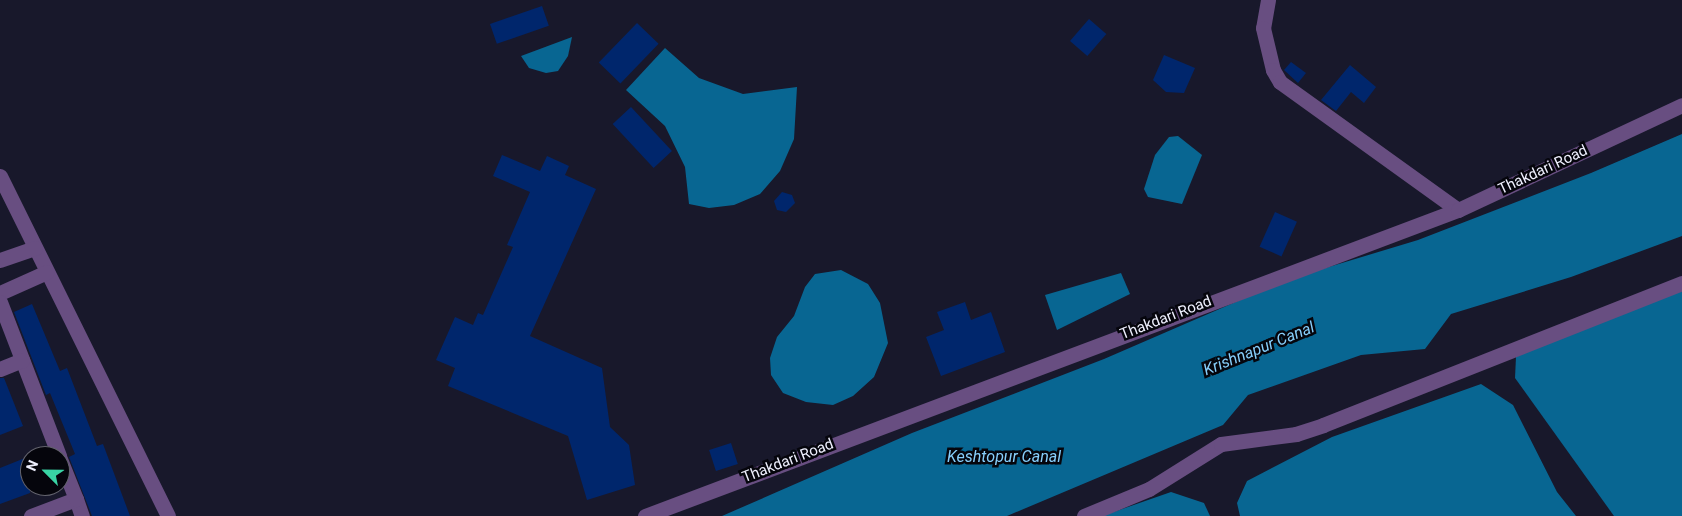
<!DOCTYPE html>
<html>
<head>
<meta charset="utf-8">
<style>
	body { margin:0 }
	#map { position:relative; width:1682px; height:516px; overflow:hidden; background:#18182b; font-family:Roboto,sans-serif }
	div>[style] { position:absolute }
	.water>* { inset:0; background:#086692 }
	.building>* { inset:0; background:#00266c; transform-origin:0 0 }
	.minor>* { height:15px; margin:-7.5px; padding:0 7.5px; transform-origin:7.5px; border-radius:7.5px; background:#684e81 }
	span { translate:-50% -50%; white-space:nowrap; text-align:center; line-height:1.15; -webkit-text-stroke:5px #05050c; paint-order:stroke }
	.street-label { font-size:15px; color:#eff0fe }
	.water-label { font-size:16px; color:#87cffc; font-style:italic }
	.north { position:absolute; left:20px; top:446px; width:50px; height:50px; box-sizing:border-box; background:#05050c; border:1px solid #63636d; border-radius:50%; rotate:293deg; font-size:14px; font-weight:700; line-height:20px; text-align:center; color:#eff0fe }
	.north::after { content:''; display:block; margin:auto; width:18px; height:22px; background:#39d4a5; clip-path:polygon(50% 0,100% 100%,50% 72%,0 100%) }
</style>
</head>
<body>
<div id="map">
	<div class="water">
		<div style="clip-path:polygon(572px 37px,568px 56px,558px 71px,546px 73px,529px 68px,521px 56px)"></div>
		<div style="clip-path:polygon(665px 48px,699px 78px,743px 94px,797px 87px,794px 139px,780px 171px,760px 194px,734px 205px,709px 208px,689px 204px,685px 167px,665px 126px,626px 90px)"></div>
		<div style="clip-path:polygon(1682px 134px,1682px 236px,1571px 277px,1451px 314px,1425px 349px,1361px 355px,1248px 395px,1223px 425px,1007px 516px,722px 516px,912px 433px,1104px 359px,1289px 279px,1418px 240px,1591px 173px)"></div>
		<div style="clip-path:polygon(1178px 136px,1202px 155px,1182px 204px,1148px 197px,1144px 189px,1155px 155px,1169px 137px)"></div>
		<div style="clip-path:polygon(841px 270px,868px 284px,880px 303px,888px 343px,874px 377px,853px 396px,833px 405px,806px 402px,783px 393px,771px 375px,770px 358px,777px 337px,794px 316px,805px 287px,815px 274px)"></div>
		<div style="clip-path:polygon(1121px 273px,1130px 294px,1057px 330px,1045px 295px)"></div>
		<div style="clip-path:polygon(1682px 288px,1682px 516px,1614px 516px,1515px 378px,1516px 357px,1569px 331px)"></div>
		<div style="clip-path:polygon(1481px 384px,1513px 405px,1557px 492px,1576px 516px,1240px 516px,1237px 503px,1247px 481px,1332px 437px)"></div>
		<div style="clip-path:polygon(1171px 492px,1204px 503px,1210px 516px,1102px 516px)"></div>
	</div>
	<div class="building">
		<div style="left:542px;top:6px;width:21px;height:55px;rotate:71deg"></div>
		<div style="left:1089px;top:19px;width:23px;height:29px;rotate:41deg"></div>
		<div style="left:637px;top:23px;width:30px;height:55px;rotate:44deg"></div>
		<div style="clip-path:polygon(1164px 55px,1195px 68px,1184px 93px,1166px 92px,1153px 80px)"></div>
		<div style="clip-path:polygon(1291px 62px,1306px 73px,1298px 83px,1284px 70px)"></div>
		<div style="clip-path:polygon(1350px 65px,1376px 87px,1364px 103px,1351px 92px,1336px 111px,1321px 100px)"></div>
		<div style="left:631px;top:107px;width:60px;height:25px;rotate:47deg"></div>
		<div style="clip-path:polygon(502px 155px,540px 171px,547px 156px,569px 166px,565px 175px,596px 189px,530px 336px,602px 368px,610px 427px,629px 445px,635px 485px,587px 500px,568px 436px,448px 386px,455px 368px,436px 360px,455px 317px,473px 325px,478px 313px,483px 315px,513px 247px,507px 245px,530px 192px,493px 176px)"></div>
		<div style="clip-path:polygon(782px 192px,792px 195px,795px 203px,786px 212px,777px 210px,774px 201px)"></div>
		<div style="left:1275px;top:212px;width:24px;height:38px;rotate:24deg"></div>
		<div style="clip-path:polygon(965px 302px,971px 320px,991px 312px,1005px 352px,941px 376px,926px 337px,944px 330px,937px 312px)"></div>
		<div style="clip-path:polygon(32px 304px,60px 371px,67px 368px,97px 446px,103px 444px,130px 516px,92px 516px,69px 457px,75px 454px,50px 393px,46px 395px,14px 312px)"></div>
		<div style="clip-path:polygon(0 378px,4px 378px,23px 426px,0 435px)"></div>
		<div style="left:731px;top:443px;width:22px;height:23px;rotate:72deg"></div>
		<div style="clip-path:polygon(30px 456px,30px 493px,0 504px,0 468px)"></div>
	</div>
	<div class="minor">
		<div style="left:1268px;top:0;width:28px;rotate:100deg"></div>
		<div style="left:1263px;top:28px;width:43px;rotate:76.6deg"></div>
		<div style="left:1273px;top:70px;width:14px;rotate:60deg"></div>
		<div style="left:1280px;top:82px;width:219px;rotate:35.7deg"></div>
		<div style="left:0;top:176px;width:379px;rotate:63.7deg"></div>
		<div style="left:0;top:260px;width:37px;rotate:-19deg"></div>
		<div style="left:0;top:293px;width:51px;rotate:-24.1deg"></div>
		<div style="left:0;top:302px;width:165px;rotate:69deg"></div>
		<div style="left:0;top:369px;width:24px;rotate:-22deg"></div>
		<div style="left:76px;top:499px;width:18px;rotate:71deg"></div>
		<div style="left:31px;top:516px;width:48px;rotate:-20.7deg"></div>
		<div style="left:76px;top:499px;width:43px;rotate:-111.8deg"></div>
		<div style="left:645px;top:516px;width:869px;rotate:-20.63deg"></div>
		<div style="left:1458px;top:210px;width:247px;rotate:-25.1deg"></div>
		<div style="left:1084px;top:516px;width:70px;rotate:-22.6deg"></div>
		<div style="left:1149px;top:489px;width:85px;rotate:-32deg"></div>
		<div style="left:1221px;top:444px;width:76px;rotate:-7.6deg"></div>
		<div style="left:1296px;top:434px;width:28px;rotate:-18deg"></div>
		<div style="left:1323px;top:425px;width:386px;rotate:-21.6deg"></div>
	</div>
	<div class="street-label">
		<span style="left:1543px;top:170px;rotate:-25deg">Thakdari Road</span>
		<span style="left:1166px;top:318px;rotate:-21deg">Thakdari Road</span>
		<span style="left:788px;top:461px;rotate:-21deg">Thakdari Road</span>
	</div>
	<div class="water-label">
		<span style="left:1259px;top:349px;rotate:-22deg">Krishnapur Canal</span>
		<span style="left:1004px;top:457px">Keshtopur Canal</span>
	</div>
	<div class="north">N</div>
</div>
</body>
</html>
